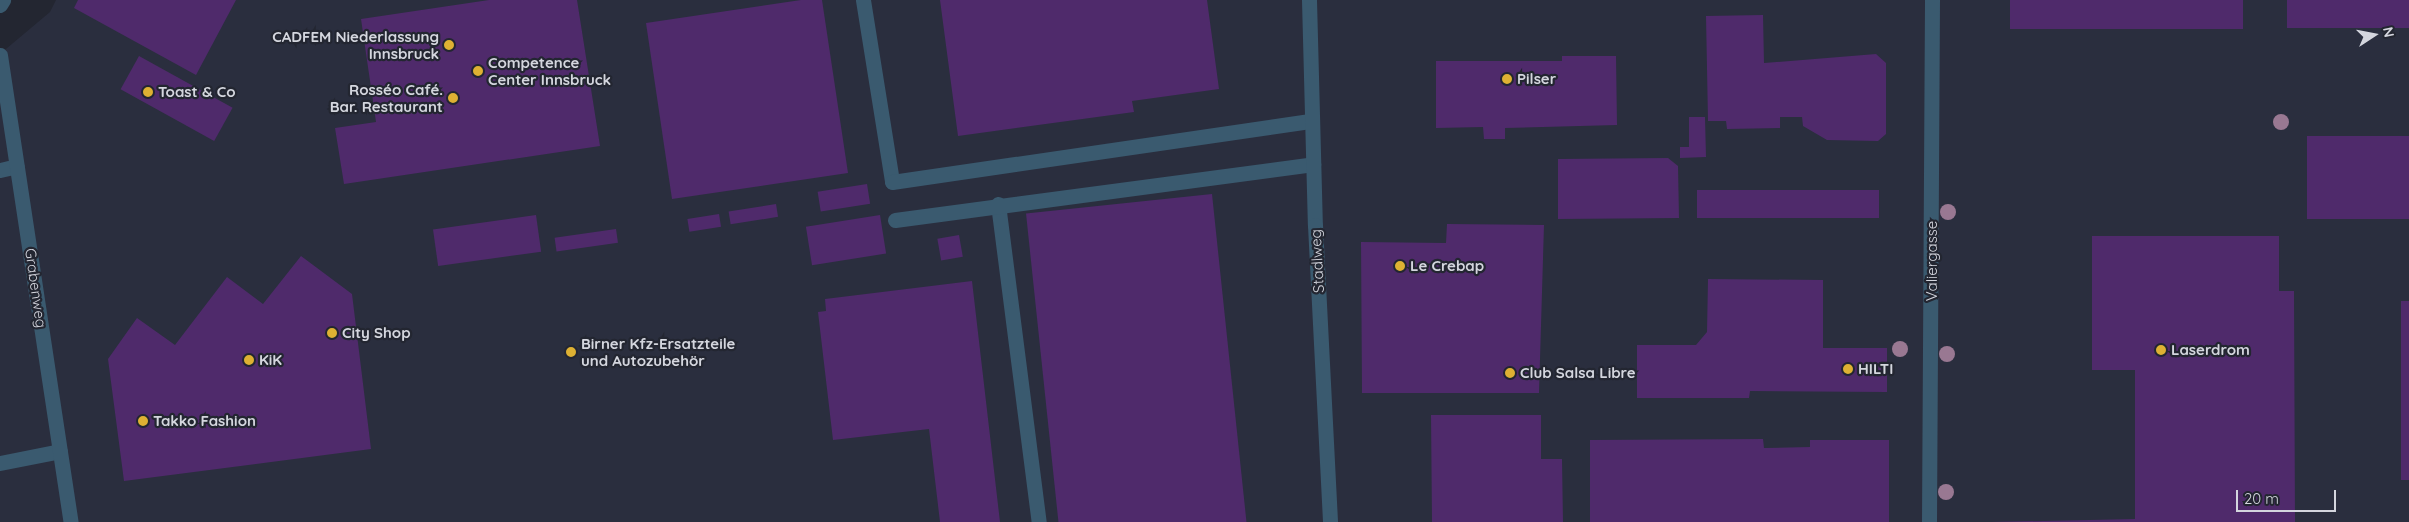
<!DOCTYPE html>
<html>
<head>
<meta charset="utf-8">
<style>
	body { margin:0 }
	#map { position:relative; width:2409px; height:522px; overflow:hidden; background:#232631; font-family:Quicksand,sans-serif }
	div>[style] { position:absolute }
	.built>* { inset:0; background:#2a2e3e }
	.building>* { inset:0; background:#4f2a6b; transform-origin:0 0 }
	.lane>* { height:15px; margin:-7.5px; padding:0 7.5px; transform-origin:7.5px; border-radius:7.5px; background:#3a5a6f }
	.street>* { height:15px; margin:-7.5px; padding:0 7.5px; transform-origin:7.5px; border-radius:7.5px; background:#3a5a6f }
	.trees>* { width:16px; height:16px; margin:-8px; border-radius:50%; background:#997892 }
	.dots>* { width:14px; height:14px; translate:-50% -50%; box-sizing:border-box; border:2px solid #232631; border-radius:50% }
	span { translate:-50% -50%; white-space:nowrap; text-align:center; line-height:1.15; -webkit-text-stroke:4.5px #232631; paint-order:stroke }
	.poi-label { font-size:15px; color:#d4d6de; font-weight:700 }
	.right { translate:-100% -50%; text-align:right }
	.left { translate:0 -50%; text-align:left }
	.street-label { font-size:15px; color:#d4d6de }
	.north { position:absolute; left:2349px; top:10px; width:50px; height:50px; -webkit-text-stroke:4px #232631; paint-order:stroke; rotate:79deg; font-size:14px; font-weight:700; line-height:20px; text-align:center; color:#d4d6de }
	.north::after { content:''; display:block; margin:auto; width:18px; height:22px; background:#d4d6de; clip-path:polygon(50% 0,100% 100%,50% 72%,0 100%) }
	.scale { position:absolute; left:2236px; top:490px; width:100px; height:22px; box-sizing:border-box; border:2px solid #d4d6de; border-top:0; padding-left:6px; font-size:15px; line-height:18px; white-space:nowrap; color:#d4d6de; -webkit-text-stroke:4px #232631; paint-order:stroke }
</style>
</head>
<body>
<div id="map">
	<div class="built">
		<div style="clip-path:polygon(56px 0,2409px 0,2409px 522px,0 522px,0 54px,50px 12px)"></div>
	</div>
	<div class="building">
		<div style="clip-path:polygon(78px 0,236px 0,196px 75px,74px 8px)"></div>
		<div style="clip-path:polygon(489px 0,577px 0,600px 146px,344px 184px,335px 128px,376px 122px,361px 19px)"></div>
		<div style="clip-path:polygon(801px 0,822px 0,848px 173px,672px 199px,646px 23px)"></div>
		<div style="clip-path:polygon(940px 0,1207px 0,1219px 89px,1132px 101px,1134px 112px,958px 136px)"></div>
		<div style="left:2010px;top:0;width:233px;height:29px"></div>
		<div style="left:2287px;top:0;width:122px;height:28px"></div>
		<div style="clip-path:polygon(1763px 15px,1764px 63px,1876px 54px,1886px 63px,1886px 134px,1878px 141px,1827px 140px,1803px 126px,1802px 117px,1780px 117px,1780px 128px,1727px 129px,1726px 121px,1708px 121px,1706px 16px)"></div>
		<div style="left:139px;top:56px;width:107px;height:38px;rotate:29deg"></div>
		<div style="clip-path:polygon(1562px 56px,1616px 56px,1617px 125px,1505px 128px,1505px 139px,1484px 139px,1483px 127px,1436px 128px,1436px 61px,1562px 61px)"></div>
		<div style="clip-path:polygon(1689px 117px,1705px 117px,1706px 157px,1680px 158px,1680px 147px,1689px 147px)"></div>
		<div style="left:2409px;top:136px;width:83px;height:102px;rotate:90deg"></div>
		<div style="clip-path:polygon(1668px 158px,1678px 166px,1679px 218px,1558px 219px,1558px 159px)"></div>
		<div style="left:867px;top:184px;width:20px;height:50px;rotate:81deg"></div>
		<div style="left:1879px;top:190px;width:28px;height:182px;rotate:90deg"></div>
		<div style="left:1212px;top:194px;width:330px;height:187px;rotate:84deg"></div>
		<div style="left:776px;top:204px;width:13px;height:48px;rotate:81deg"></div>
		<div style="left:719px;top:214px;width:13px;height:32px;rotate:81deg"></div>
		<div style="left:536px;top:215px;width:37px;height:104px;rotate:82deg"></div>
		<div style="left:880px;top:215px;width:39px;height:75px;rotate:81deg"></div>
		<div style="clip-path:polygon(1447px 224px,1544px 225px,1539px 393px,1362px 393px,1361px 242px,1446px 243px)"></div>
		<div style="left:616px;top:229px;width:14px;height:62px;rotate:82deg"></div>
		<div style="left:959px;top:235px;width:22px;height:22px;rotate:80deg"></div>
		<div style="clip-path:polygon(2092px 236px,2279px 236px,2279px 291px,2294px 291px,2295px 522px,1990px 522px,2135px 519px,2135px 370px,2092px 370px)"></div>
		<div style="clip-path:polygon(301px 256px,352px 294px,371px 449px,124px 481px,108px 359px,137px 318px,175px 345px,227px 277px,263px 304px)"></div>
		<div style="clip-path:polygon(1708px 279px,1823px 280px,1823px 348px,1887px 348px,1887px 392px,1750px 391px,1749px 398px,1637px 398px,1637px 345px,1696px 345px,1707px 332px)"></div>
		<div style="clip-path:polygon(972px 281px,1000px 522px,940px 522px,929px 429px,833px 440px,818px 312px,826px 311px,825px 299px)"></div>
		<div style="left:2401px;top:301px;width:8px;height:179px"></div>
		<div style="clip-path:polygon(1431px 415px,1541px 415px,1541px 459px,1562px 459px,1563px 522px,1432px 522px)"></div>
		<div style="clip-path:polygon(1763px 439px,1764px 448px,1810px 447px,1810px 440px,1889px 440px,1889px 522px,1590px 522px,1590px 440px)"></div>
	</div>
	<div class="lane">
		<div style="left:863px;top:0;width:184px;rotate:80.9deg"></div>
		<div style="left:892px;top:182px;width:424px;rotate:-8.3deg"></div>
		<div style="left:0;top:170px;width:17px;rotate:-13deg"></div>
		<div style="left:998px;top:204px;width:321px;rotate:82.7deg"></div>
		<div style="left:895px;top:220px;width:422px;rotate:-7.6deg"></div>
		<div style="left:0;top:463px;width:61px;rotate:-11.3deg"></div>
	</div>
	<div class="street">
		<div style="left:1309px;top:0;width:225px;rotate:88.5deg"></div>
		<div style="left:1315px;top:225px;width:297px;rotate:87.1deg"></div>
		<div style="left:0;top:5px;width:6px;rotate:-59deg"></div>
		<div style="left:0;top:55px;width:472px;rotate:81.4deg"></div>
		<div style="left:1929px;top:522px;width:522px;rotate:-89.67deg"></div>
	</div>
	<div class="trees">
		<div style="left:2281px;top:122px"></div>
		<div style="left:1948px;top:212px"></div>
		<div style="left:1900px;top:349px"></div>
		<div style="left:1947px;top:354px"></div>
		<div style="left:1946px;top:492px"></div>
	</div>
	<div class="dots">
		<div style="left:449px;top:45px;background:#deb133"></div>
		<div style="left:478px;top:71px;background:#deb133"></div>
		<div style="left:1507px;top:79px;background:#deb133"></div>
		<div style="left:148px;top:92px;background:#deb133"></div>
		<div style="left:453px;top:98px;background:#deb133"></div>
		<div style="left:1400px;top:266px;background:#deb133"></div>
		<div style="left:332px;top:333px;background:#deb133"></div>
		<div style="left:2161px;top:350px;background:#deb133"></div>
		<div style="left:571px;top:352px;background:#deb133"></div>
		<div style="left:249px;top:360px;background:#deb133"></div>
		<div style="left:1848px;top:369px;background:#deb133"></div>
		<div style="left:1510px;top:373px;background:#deb133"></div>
		<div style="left:143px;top:421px;background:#deb133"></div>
	</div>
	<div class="poi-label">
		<span class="right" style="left:439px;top:45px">CADFEM Niederlassung<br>Innsbruck</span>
		<span class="left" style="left:488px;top:71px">Competence<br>Center Innsbruck</span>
		<span class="left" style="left:1517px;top:79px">Pilser</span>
		<span class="right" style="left:443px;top:98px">Rosséo Café.<br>Bar. Restaurant</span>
		<span class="left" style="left:158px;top:92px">Toast &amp; Co</span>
		<span class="left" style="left:1410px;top:266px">Le Crebap</span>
		<span class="left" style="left:342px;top:333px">City Shop</span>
		<span class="left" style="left:581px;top:352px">Birner Kfz-Ersatzteile<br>und Autozubehör</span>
		<span class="left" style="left:2171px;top:350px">Laserdrom</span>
		<span class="left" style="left:259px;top:360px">KiK</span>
		<span class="left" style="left:1858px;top:369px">HILTI</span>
		<span class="left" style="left:1520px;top:373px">Club Salsa Libre</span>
		<span class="left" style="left:153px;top:421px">Takko Fashion</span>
	</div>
	<div class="street-label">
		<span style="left:1317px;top:261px;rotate:-93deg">Stadlweg</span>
		<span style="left:1932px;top:261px;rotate:-90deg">Valiergasse</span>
		<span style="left:36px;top:288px;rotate:82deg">Grabenweg</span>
	</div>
	<div class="north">N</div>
	<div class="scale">20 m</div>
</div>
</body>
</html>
